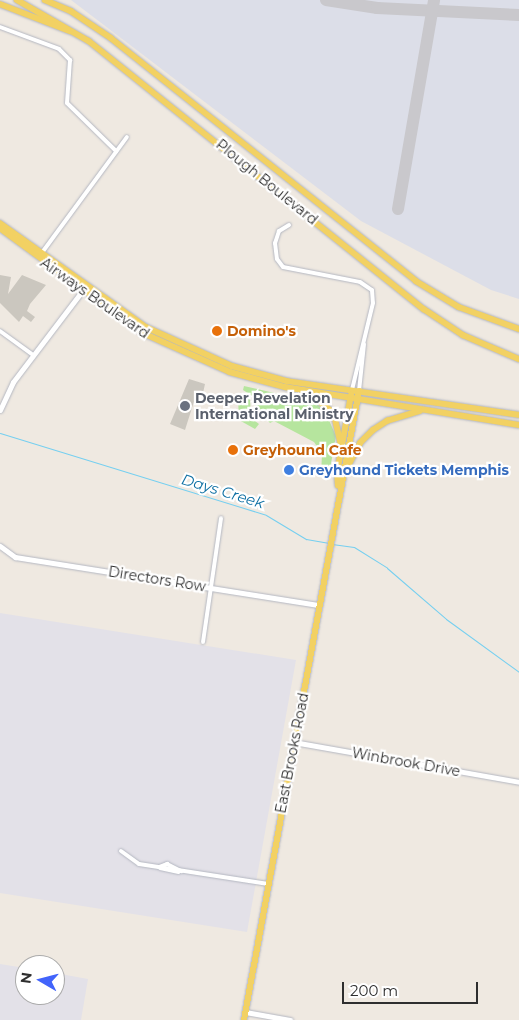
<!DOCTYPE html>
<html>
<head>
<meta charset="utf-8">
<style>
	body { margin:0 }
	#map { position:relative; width:519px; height:1020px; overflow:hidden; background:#efe9e1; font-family:Montserrat,sans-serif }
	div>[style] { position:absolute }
	.industrial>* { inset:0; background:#e3e1e8 }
	.airport>* { inset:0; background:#dcdee8 }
	.green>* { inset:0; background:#b6e59e }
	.stream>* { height:1px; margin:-0.5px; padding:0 0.5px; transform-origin:0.5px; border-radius:0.5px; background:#75cff0 }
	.taxiway>* { height:12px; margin:-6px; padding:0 6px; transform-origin:6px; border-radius:6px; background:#c9c8cc }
	.building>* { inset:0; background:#cbc7bf }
	.roads { filter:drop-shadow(0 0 1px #b4b7c1) drop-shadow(0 0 1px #b4b7c1) }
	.street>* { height:4px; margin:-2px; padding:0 2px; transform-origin:2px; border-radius:2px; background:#fff }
	.secondary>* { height:5px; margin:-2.5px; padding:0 2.5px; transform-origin:2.5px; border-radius:2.5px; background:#fff }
	.primary>* { height:5.5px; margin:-2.75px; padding:0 2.75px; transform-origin:2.75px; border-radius:2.75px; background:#f2d163 }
	.dots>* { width:14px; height:14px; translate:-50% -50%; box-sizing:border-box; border:2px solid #fff; border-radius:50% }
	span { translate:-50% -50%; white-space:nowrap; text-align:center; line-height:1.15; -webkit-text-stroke:4.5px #fff; paint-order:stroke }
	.street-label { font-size:14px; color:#2e2e2e }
	.food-label { font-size:14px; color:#c56008; font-weight:700 }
	.left { translate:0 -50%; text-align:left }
	.worship-label { font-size:14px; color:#5b616d; font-weight:700 }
	.shop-label { font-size:14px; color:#366cbe; font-weight:700 }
	.water-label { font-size:15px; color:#0d6fa3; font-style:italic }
	.north { position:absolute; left:15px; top:955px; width:50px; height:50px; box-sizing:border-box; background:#fff; border:1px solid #ababab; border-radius:50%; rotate:278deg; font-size:14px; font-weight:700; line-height:20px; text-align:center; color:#2e2e2e }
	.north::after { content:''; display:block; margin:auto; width:18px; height:22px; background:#4264fb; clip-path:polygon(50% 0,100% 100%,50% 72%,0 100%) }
	.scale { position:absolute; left:342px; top:982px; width:136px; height:22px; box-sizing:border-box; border:2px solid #2e2e2e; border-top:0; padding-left:6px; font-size:15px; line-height:18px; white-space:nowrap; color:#2e2e2e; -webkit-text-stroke:4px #fff; paint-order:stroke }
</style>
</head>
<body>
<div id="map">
	<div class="industrial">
		<div style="clip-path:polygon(0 613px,296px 660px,247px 932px,0 893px)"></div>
		<div style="clip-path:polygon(0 964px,25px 968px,25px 995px,55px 995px,55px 973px,88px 979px,81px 1020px,0 1020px)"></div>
	</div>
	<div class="airport">
		<div style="clip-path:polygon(71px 0,519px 0,519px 299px,491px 290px,361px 221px)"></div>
	</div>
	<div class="green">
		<div style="clip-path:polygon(244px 386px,313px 402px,324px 409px,336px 436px,328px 480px,321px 475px,322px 454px,314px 442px,274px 421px,270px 423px,263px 415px,262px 419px,257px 416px,254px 397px,243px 390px)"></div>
		<div style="clip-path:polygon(244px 394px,250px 399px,251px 418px,259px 424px,255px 429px,239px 420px,238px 398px)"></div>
	</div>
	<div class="stream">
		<div style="left:0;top:433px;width:278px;rotate:17.1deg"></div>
		<div style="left:266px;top:515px;width:47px;rotate:31deg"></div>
		<div style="left:306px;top:539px;width:22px;rotate:10deg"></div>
		<div style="left:332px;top:544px;width:22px;rotate:8deg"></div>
		<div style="left:354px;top:547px;width:39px;rotate:32deg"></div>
		<div style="left:387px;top:568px;width:78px;rotate:40.8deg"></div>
		<div style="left:446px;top:619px;width:90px;rotate:36deg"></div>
	</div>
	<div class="taxiway">
		<div style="left:326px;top:0;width:52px;rotate:8.9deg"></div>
		<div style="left:377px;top:8px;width:142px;rotate:2.8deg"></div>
		<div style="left:398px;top:209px;width:212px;rotate:-80.2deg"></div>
	</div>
	<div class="building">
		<div style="clip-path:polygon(0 275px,11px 277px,8px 294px,22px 275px,46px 285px,30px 304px,27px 311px,35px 317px,31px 322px,23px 316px,19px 322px,0 303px)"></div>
		<div style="clip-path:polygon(189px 379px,205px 384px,203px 393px,197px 392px,185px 430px,170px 424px)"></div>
	</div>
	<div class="roads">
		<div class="street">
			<div style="left:0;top:27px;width:63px;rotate:20.4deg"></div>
			<div style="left:59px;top:49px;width:16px;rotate:45deg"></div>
			<div style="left:70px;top:60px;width:43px;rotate:94deg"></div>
			<div style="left:67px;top:103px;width:69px;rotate:44.4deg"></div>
			<div style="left:289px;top:225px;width:12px;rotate:149deg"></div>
			<div style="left:279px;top:231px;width:13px;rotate:108deg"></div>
			<div style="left:275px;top:243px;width:16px;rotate:83deg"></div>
			<div style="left:277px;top:259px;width:10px;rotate:53deg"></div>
			<div style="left:283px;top:267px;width:78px;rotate:11deg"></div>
			<div style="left:360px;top:282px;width:14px;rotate:34deg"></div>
			<div style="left:372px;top:290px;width:13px;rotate:86deg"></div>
			<div style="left:373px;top:303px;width:89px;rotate:103.6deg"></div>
			<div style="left:41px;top:254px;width:145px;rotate:-53.7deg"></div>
			<div style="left:0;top:331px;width:39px;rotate:36deg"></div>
			<div style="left:359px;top:391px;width:47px;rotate:-83.9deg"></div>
			<div style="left:203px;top:642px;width:125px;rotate:-81.7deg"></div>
			<div style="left:121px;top:851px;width:22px;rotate:36deg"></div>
			<div style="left:139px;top:864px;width:131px;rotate:8.8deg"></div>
			<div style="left:159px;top:867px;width:9px;rotate:-21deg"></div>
			<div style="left:167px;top:864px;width:16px;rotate:27deg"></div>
			<div style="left:160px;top:868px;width:19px;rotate:12deg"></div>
		</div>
		<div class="secondary">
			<div style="left:0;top:410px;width:31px;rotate:-65deg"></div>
			<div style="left:13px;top:382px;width:119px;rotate:-52.8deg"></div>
			<div style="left:0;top:546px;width:19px;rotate:36deg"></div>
			<div style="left:15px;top:557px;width:307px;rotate:9deg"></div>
			<div style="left:293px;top:742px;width:230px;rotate:10deg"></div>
			<div style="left:245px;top:1012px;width:46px;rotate:10.1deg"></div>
		</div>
		<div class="primary">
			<div style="left:17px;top:0;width:83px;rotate:29.7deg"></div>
			<div style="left:89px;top:41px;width:429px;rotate:38.7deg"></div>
			<div style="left:424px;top:309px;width:47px;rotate:33.7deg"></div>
			<div style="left:463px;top:335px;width:61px;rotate:23.2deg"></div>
			<div style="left:45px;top:0;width:28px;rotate:23deg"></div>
			<div style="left:71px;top:11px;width:48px;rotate:34deg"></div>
			<div style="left:111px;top:38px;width:390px;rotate:38.5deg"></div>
			<div style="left:416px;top:281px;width:50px;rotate:31.2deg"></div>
			<div style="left:459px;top:307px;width:64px;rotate:20.1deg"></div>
			<div style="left:0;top:4px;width:75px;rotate:21.1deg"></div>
			<div style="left:0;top:223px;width:179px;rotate:35.5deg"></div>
			<div style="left:146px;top:327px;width:94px;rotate:24.4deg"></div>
			<div style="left:232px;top:366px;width:57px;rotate:15.3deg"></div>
			<div style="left:287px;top:381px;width:234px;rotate:8.3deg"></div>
			<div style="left:0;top:228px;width:177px;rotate:36.3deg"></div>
			<div style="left:143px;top:333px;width:95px;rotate:24.1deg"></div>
			<div style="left:230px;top:372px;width:57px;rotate:15.3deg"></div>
			<div style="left:285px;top:387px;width:237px;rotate:9.2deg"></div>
			<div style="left:308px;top:392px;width:33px;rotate:39deg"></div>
			<div style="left:334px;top:413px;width:31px;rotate:77deg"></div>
			<div style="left:348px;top:466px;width:26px;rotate:-62deg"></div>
			<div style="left:360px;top:443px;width:18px;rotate:-45deg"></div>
			<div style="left:373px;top:430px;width:17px;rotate:-33deg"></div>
			<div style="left:387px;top:421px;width:34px;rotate:-17deg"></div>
			<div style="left:338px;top:486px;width:13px;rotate:-94deg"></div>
			<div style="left:337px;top:473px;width:79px;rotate:-79.8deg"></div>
			<div style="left:244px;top:1020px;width:639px;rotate:-79.64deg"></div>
		</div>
	</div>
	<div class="dots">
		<div style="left:217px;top:331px;background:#e8710a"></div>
		<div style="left:185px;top:406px;background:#6b7280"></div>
		<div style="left:233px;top:450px;background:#e8710a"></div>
		<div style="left:289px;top:470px;background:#3f7fe0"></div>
	</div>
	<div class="street-label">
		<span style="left:267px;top:182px;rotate:39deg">Plough Boulevard</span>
		<span style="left:95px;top:298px;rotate:35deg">Airways Boulevard</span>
		<span style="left:157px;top:579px;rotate:9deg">Directors Row</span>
		<span style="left:292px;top:753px;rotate:-79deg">East Brooks Road</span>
		<span style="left:406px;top:762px;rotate:10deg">Winbrook Drive</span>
	</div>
	<div class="food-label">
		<span class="left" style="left:227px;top:331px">Domino's</span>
		<span class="left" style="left:243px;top:450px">Greyhound Cafe</span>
	</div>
	<div class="worship-label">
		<span class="left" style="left:195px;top:406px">Deeper Revelation<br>International Ministry</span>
	</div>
	<div class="shop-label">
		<span class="left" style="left:299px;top:470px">Greyhound Tickets Memphis</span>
	</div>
	<div class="water-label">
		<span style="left:223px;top:491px;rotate:17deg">Days Creek</span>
	</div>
	<div class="north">N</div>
	<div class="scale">200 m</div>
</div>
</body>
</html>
